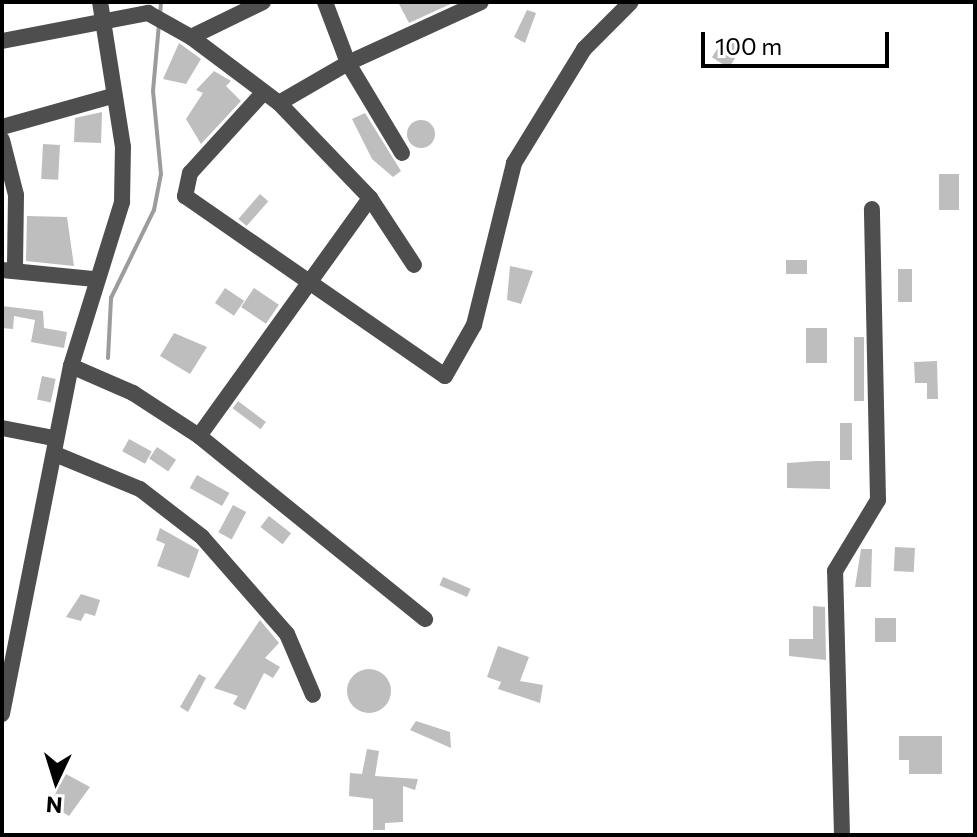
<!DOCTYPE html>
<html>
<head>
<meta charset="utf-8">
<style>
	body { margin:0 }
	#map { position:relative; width:977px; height:837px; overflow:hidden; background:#fff; font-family:Commissioner,sans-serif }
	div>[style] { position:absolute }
	.stream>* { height:4px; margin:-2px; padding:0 2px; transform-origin:2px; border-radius:2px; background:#9c9c9c }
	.building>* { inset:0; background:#bebebe; transform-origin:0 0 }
	.round { border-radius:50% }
	.minor>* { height:16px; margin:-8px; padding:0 8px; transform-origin:8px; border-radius:8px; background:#4e4e4e }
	span { translate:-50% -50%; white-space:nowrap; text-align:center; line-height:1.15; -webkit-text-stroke:6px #fff; paint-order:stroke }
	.frame { position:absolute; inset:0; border:4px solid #000; pointer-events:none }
	.north { position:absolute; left:16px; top:741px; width:80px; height:80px; -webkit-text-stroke:6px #fff; paint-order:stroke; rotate:184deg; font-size:22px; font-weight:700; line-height:32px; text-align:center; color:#000 }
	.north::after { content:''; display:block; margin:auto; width:28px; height:36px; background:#000; clip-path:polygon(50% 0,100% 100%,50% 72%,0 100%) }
	.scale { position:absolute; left:701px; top:32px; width:188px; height:36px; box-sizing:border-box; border:4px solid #000; border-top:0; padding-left:10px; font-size:24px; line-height:28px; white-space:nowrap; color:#000; -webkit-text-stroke:6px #fff; paint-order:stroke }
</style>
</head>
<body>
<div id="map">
	<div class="stream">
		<div style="left:160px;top:16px;width:14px;rotate:-86deg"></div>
		<div style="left:108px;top:358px;width:60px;rotate:-87.1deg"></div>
		<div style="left:111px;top:298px;width:98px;rotate:-64deg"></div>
		<div style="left:154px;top:210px;width:37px;rotate:-79deg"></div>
		<div style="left:161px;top:174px;width:83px;rotate:-95.5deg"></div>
		<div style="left:153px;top:91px;width:67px;rotate:-84.9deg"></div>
	</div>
	<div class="building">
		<div style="clip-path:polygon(398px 2px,455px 2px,409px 23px)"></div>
		<div style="clip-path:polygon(527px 10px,536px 13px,525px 43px,514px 37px)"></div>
		<div style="left:725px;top:37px;width:20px;height:24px;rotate:33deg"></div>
		<div style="clip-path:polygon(179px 43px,201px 59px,186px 84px,163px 79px)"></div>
		<div style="clip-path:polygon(214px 71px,231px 81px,226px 86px,241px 101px,201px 144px,186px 119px,203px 93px,196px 90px)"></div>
		<div style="clip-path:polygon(102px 112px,101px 143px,74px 142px,75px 118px)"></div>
		<div style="clip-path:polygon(365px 113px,401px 171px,393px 177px,372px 159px,352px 119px)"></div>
		<div class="round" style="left:407px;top:120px;width:28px;height:28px"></div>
		<div style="left:43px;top:144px;width:17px;height:35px;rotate:3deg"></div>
		<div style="left:939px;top:174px;width:20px;height:36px"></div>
		<div style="left:260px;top:194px;width:11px;height:33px;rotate:41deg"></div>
		<div style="clip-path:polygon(27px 216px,67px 217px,74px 266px,26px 261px)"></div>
		<div style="left:786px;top:260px;width:21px;height:14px"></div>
		<div style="clip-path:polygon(510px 266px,533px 271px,521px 304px,507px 300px)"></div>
		<div style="left:898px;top:269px;width:14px;height:33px"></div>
		<div style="left:225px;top:288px;width:23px;height:18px;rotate:34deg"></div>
		<div style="left:254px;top:288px;width:30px;height:23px;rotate:34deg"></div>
		<div style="clip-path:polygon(2px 306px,43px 311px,44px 328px,67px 332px,64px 348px,31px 342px,35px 320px,14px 316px,13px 329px,2px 328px)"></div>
		<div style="left:827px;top:328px;width:35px;height:21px;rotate:90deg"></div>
		<div style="clip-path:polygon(174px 333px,207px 347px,190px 374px,160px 356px)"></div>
		<div style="left:854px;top:337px;width:10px;height:64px"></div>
		<div style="clip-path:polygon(937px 361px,938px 399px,927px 399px,927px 383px,915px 383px,914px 362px)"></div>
		<div style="left:42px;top:376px;width:14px;height:24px;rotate:12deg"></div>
		<div style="left:238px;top:401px;width:35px;height:9px;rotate:37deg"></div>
		<div style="left:840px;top:423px;width:12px;height:37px"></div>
		<div style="left:129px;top:439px;width:26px;height:14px;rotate:29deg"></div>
		<div style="left:157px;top:447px;width:23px;height:14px;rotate:34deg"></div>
		<div style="clip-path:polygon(816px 461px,830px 461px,830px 489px,787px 488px,787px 463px)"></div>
		<div style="left:197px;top:475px;width:37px;height:15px;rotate:29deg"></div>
		<div style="left:233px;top:505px;width:15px;height:31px;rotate:28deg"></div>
		<div style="left:269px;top:516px;width:28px;height:14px;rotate:38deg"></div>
		<div style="clip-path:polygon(160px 528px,199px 550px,189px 578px,157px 566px,165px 544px,156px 540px)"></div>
		<div style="left:895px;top:547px;width:20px;height:24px;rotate:3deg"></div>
		<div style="clip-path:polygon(861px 549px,872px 549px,871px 587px,855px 587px)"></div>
		<div style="left:443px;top:577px;width:30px;height:9px;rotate:23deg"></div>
		<div style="clip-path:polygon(81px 594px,100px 600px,95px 616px,85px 613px,81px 621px,66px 617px)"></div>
		<div style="clip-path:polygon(813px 606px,825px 607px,826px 660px,789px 656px,789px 639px,813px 639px)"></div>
		<div style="left:875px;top:618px;width:21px;height:24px"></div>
		<div style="clip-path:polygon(260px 620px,279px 643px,265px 658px,280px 667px,273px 678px,264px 673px,245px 710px,233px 704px,238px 696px,214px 688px)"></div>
		<div style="clip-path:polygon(498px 646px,529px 657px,520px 681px,543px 685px,540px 703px,498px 689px,501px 682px,487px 677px)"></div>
		<div class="round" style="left:347px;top:669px;width:44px;height:44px"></div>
		<div style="clip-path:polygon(199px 674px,206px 678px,188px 712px,180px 707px)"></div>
		<div style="clip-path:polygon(416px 721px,450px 732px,451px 748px,410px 730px)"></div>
		<div style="clip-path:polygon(899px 736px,942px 736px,942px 774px,909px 774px,909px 760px,899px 760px)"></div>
		<div style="clip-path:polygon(367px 749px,379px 751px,375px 776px,418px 779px,415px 790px,403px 786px,403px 822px,385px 823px,385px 830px,373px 830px,373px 799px,349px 796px,350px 773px,362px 774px)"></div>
		<div style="clip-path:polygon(66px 774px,90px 787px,69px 816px,56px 808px,62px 800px,54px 796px)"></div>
	</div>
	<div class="minor">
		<div style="left:191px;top:37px;width:110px;rotate:36.9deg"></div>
		<div style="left:279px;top:103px;width:132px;rotate:46.2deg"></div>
		<div style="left:370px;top:198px;width:80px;rotate:56.7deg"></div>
		<div style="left:2px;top:41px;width:149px;rotate:-10.9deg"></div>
		<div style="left:148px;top:13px;width:49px;rotate:29.2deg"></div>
		<div style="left:191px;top:37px;width:80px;rotate:-25.9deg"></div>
		<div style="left:262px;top:94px;width:107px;rotate:132.3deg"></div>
		<div style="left:190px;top:173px;width:24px;rotate:102deg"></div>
		<div style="left:185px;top:196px;width:316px;rotate:34.7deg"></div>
		<div style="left:445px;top:376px;width:59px;rotate:-60.4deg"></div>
		<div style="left:474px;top:325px;width:167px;rotate:-76.1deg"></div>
		<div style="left:514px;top:163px;width:134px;rotate:-58.4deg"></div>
		<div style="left:584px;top:49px;width:66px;rotate:-45deg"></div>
		<div style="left:279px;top:103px;width:80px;rotate:-30.1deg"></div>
		<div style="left:348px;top:63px;width:65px;rotate:-110.7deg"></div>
		<div style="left:2px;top:127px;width:114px;rotate:-15.7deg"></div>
		<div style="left:2px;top:140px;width:57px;rotate:75.7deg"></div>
		<div style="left:16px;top:195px;width:76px;rotate:90.8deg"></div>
		<div style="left:402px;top:153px;width:105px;rotate:-121deg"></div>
		<div style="left:348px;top:63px;width:146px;rotate:-24.6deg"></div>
		<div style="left:2px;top:270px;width:91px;rotate:5.6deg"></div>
		<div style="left:71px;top:366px;width:68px;rotate:23.5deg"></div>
		<div style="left:133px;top:393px;width:79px;rotate:33.1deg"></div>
		<div style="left:199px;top:436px;width:293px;rotate:-54.3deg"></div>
		<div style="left:2px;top:428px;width:53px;rotate:10.9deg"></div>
		<div style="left:199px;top:436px;width:291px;rotate:39deg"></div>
		<div style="left:55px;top:454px;width:92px;rotate:22.4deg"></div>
		<div style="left:140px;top:489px;width:78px;rotate:37.7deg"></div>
		<div style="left:202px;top:537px;width:129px;rotate:48.8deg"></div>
		<div style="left:287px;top:634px;width:66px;rotate:66.9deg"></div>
		<div style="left:2px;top:714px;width:355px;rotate:-78.8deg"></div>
		<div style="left:71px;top:366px;width:172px;rotate:-72.7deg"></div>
		<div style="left:122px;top:202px;width:55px;rotate:-89deg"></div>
		<div style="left:123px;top:147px;width:147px;rotate:-99deg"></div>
		<div style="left:842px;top:835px;width:264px;rotate:-91.5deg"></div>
		<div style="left:835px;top:571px;width:83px;rotate:-58.8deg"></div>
		<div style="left:878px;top:500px;width:291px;rotate:-91.2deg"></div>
	</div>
	<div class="frame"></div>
	<div class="north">N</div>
	<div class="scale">100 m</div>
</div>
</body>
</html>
